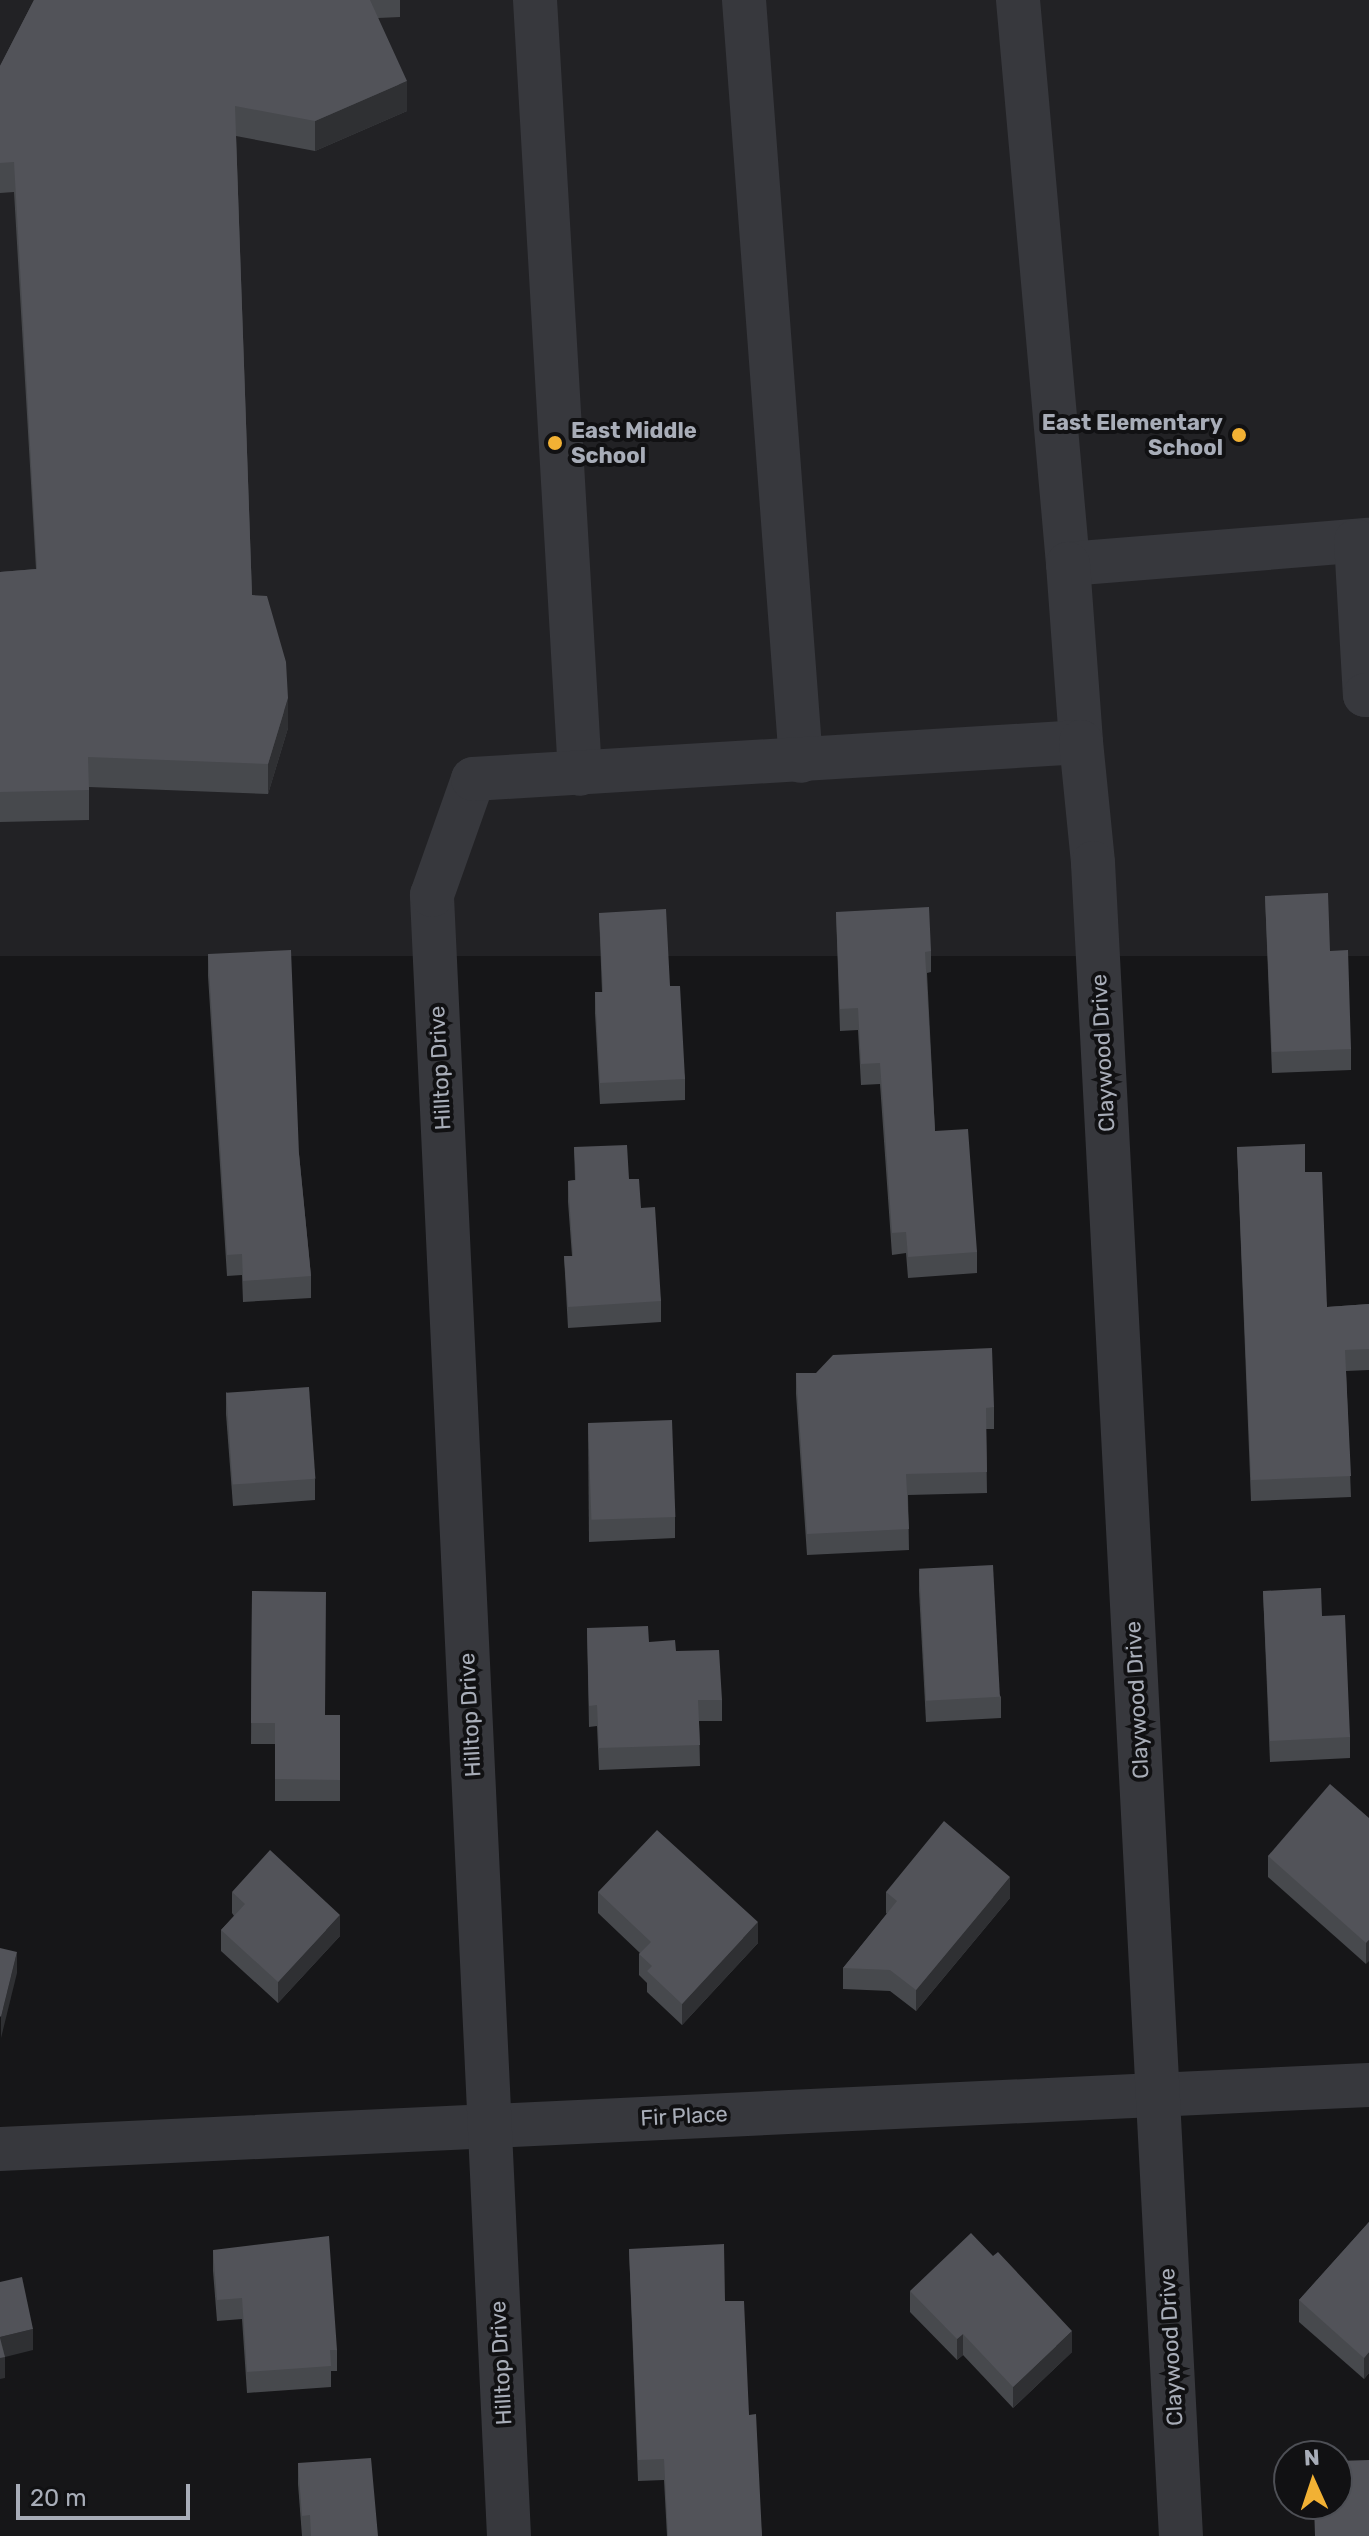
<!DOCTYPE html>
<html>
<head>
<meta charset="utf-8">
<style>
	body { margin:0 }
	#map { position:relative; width:1369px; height:2536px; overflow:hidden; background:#161618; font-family:Rubik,sans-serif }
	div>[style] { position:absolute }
	.built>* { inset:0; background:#222225; transform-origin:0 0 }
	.minor>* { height:44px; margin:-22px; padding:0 22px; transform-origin:22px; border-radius:22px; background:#37383d }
	.wall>* { inset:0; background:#47494d }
	.shaded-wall>* { inset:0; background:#2f3033 }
	.building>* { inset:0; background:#525359; transform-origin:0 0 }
	.dots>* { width:22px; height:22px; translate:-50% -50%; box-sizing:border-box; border:4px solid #111113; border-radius:50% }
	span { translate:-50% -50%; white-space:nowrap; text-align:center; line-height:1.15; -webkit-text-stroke:8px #111113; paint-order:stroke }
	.poi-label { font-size:22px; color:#a8adb8; font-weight:700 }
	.right { translate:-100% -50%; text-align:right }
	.left { translate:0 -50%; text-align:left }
	.street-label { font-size:22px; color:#a8adb8 }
	.north { position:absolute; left:1273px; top:2440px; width:80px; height:80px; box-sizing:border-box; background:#111113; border:2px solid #4d4f55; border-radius:50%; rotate:357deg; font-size:22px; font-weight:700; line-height:32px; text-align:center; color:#a8adb8 }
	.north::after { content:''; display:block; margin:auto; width:28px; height:36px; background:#f2b134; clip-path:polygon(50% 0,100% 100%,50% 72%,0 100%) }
	.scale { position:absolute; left:16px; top:2484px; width:174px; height:36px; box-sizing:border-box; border:4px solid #a8adb8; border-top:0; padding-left:10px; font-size:24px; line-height:28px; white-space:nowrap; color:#a8adb8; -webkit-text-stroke:6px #111113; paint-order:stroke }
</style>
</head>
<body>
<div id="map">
	<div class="built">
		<div style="left:0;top:0;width:1369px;height:956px"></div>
	</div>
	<div class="minor">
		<div style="left:535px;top:0;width:775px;rotate:86.67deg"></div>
		<div style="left:744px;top:0;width:763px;rotate:85.72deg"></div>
		<div style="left:1018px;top:0;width:566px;rotate:84.93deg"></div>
		<div style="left:1068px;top:564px;width:302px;rotate:-4.6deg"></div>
		<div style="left:1356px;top:541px;width:154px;rotate:86.7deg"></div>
		<div style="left:1365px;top:695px;width:4px"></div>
		<div style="left:1068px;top:564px;width:178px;rotate:85.8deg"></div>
		<div style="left:0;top:2149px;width:1370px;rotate:-2.68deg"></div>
		<div style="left:509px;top:2536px;width:1643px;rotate:-92.69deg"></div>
		<div style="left:432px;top:895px;width:123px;rotate:-70.5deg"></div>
		<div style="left:473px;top:779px;width:609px;rotate:-3.48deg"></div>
		<div style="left:1081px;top:742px;width:122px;rotate:84.3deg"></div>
		<div style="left:1093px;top:863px;width:1675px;rotate:86.99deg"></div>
	</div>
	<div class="wall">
		<div style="clip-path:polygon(34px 0,400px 0,400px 17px,378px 18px,407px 111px,315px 151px,236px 136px,252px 595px,288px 728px,268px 794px,89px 787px,89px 820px,0 822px,0 572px,36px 569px,14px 192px,0 193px,0 66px)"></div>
		<div style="clip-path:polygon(1265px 896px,1351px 1049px,1351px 1070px,1272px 1073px)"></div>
		<div style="clip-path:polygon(836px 912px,931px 951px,931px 972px,927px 973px,935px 1131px,977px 1252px,977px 1273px,908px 1278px,906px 1253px,892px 1255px,880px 1084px,861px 1085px,858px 1030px,840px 1031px)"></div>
		<div style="clip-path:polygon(599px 913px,670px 986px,685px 1079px,685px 1100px,600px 1104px,595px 1013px,595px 992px,602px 992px)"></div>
		<div style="clip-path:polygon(208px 954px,299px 1154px,311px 1276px,311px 1298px,243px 1302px,242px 1275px,227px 1276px,208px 976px)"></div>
		<div style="clip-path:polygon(574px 1147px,629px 1179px,641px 1208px,661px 1301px,661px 1322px,568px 1328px,564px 1256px,572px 1256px,568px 1202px,568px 1181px,575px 1180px)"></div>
		<div style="clip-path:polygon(1237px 1147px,1305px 1172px,1327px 1307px,1369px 1304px,1369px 1370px,1346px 1371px,1351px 1497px,1251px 1501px)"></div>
		<div style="clip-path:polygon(796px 1373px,994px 1407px,994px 1429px,986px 1429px,987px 1493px,908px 1495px,909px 1550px,807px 1555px,796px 1394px)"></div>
		<div style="clip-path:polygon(226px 1392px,315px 1479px,315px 1500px,233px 1506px,226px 1414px)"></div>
		<div style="clip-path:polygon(588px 1423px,675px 1517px,675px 1538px,589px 1542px)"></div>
		<div style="clip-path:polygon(919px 1570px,1001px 1697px,1001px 1718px,926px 1722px,919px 1591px)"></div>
		<div style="clip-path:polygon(252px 1591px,325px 1715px,340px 1715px,340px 1801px,275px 1801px,275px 1744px,251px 1744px)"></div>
		<div style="clip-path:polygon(1263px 1591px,1322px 1616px,1350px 1737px,1350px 1758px,1270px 1762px)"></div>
		<div style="clip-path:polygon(587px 1628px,649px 1642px,722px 1700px,722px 1721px,699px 1721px,700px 1766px,599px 1770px,597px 1726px,589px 1727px)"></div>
		<div style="clip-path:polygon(1369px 1818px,1366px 1964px,1268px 1877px,1268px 1856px)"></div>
		<div style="clip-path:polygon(232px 1892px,340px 1936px,278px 2003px,221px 1951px,221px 1930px,234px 1916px,232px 1913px)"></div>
		<div style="clip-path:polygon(598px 1892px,758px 1943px,682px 2025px,647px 1992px,647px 1983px,639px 1975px,639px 1954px,640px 1953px,598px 1913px)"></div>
		<div style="clip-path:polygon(886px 1892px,1010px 1898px,916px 2011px,890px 1991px,843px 1989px,843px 1968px,887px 1914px,886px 1913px)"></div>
		<div style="clip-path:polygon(1369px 2222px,1369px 2373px,1364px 2379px,1299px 2322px,1299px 2300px)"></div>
		<div style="clip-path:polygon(629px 2249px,725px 2301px,749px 2415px,762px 2536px,667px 2536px,664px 2480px,638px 2481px)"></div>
		<div style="clip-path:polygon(213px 2250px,337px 2350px,337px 2371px,331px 2371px,331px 2387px,247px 2393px,242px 2319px,217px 2321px,213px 2271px)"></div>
		<div style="clip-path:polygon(910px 2291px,1072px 2352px,1013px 2408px,963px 2355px,957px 2360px,910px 2312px)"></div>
		<div style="clip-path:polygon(298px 2463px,378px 2536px,302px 2536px,298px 2484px)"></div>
	</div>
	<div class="shaded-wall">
		<div style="clip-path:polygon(407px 81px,407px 111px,315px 151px,315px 121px)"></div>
		<div style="clip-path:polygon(288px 698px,288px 728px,268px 794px,268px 764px)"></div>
		<div style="clip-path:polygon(1010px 1877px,1010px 1898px,916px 2011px,916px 1990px)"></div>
		<div style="clip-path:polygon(340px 1915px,340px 1936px,278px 2003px,278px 1982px)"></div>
		<div style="clip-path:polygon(758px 1922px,758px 1943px,682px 2025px,682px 2004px)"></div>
		<div style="clip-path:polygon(1369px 1940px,1369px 1961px,1366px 1964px,1366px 1943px)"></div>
		<div style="clip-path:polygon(17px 1952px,17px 1973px,1px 2038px,1px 2017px)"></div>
		<div style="clip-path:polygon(33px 2329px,33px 2350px,5px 2357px,5px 2378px,0 2379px,0 2337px)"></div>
		<div style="clip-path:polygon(1072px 2331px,1072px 2352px,1013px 2408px,1013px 2387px)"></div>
		<div style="clip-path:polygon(963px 2334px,963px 2355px,957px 2360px,957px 2339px)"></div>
		<div style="clip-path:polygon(1369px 2352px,1369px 2373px,1364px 2379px,1364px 2358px)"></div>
	</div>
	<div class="building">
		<div style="clip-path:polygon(34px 0,370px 0,407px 81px,315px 121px,235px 106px,252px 595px,267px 596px,286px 662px,288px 698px,268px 764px,88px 757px,89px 790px,0 792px,0 572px,37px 569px,14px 162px,0 163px,0 66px)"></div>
		<div style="clip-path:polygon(1328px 893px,1330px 951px,1348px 950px,1351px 1049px,1272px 1052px,1265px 896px)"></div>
		<div style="clip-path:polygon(929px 907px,931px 951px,925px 952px,935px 1131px,968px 1129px,977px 1252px,908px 1257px,906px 1232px,892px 1233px,880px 1063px,861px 1064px,858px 1008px,840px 1009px,836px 912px)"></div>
		<div style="clip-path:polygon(666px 909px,670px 986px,680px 986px,685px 1079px,600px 1083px,595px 992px,603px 992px,599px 913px)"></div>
		<div style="clip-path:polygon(291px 950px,299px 1154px,311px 1276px,243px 1281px,242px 1254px,227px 1255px,208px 954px)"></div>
		<div style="clip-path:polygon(1305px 1144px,1305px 1172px,1322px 1172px,1327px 1307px,1369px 1304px,1369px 1349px,1345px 1350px,1351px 1476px,1251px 1480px,1237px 1147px)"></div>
		<div style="clip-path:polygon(627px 1145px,629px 1179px,639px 1179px,641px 1208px,655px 1207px,661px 1301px,568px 1307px,564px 1256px,573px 1256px,568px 1181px,576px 1180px,574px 1147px)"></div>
		<div style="clip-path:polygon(992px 1348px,994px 1407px,986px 1408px,987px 1472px,906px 1474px,909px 1529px,807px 1534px,796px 1373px,816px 1373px,833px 1355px)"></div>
		<div style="left:309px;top:1387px;width:92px;height:83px;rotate:86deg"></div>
		<div style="left:672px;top:1420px;width:97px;height:84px;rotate:88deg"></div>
		<div style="left:993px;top:1565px;width:132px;height:74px;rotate:87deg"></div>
		<div style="clip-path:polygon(1321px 1588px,1322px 1616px,1345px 1615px,1350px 1737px,1270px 1741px,1263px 1591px)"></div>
		<div style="clip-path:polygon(252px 1591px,326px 1592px,325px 1715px,340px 1715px,340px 1780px,275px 1779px,275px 1723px,251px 1723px)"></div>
		<div style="clip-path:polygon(648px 1626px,649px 1642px,675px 1640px,676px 1651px,719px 1650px,722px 1700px,698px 1700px,700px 1745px,599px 1748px,597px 1705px,589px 1706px,587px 1628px)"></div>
		<div style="clip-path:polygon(1330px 1784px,1369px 1818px,1369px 1940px,1366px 1943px,1268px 1856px)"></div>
		<div style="clip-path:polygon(944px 1821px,1010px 1877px,916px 1990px,890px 1970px,843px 1968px,897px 1901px,886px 1892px)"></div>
		<div style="clip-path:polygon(657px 1830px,758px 1922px,682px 2004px,647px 1971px,652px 1966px,639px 1954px,651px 1942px,598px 1892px)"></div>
		<div style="clip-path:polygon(270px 1850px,340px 1915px,278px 1982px,221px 1930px,245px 1904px,232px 1892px)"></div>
		<div style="clip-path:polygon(0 1948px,17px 1952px,1px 2017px,0 2016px)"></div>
		<div style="clip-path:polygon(1369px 2222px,1369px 2352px,1364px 2358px,1299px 2300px)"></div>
		<div style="clip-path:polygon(971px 2233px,993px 2256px,998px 2252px,1072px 2331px,1013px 2387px,963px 2334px,957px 2339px,910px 2291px)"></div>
		<div style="clip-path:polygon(329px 2236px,337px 2350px,330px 2350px,331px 2366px,247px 2372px,242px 2298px,217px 2300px,213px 2250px)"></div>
		<div style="clip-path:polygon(724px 2244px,725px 2301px,744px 2301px,749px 2415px,756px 2414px,762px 2536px,668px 2536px,664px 2459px,638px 2460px,629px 2249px)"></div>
		<div style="clip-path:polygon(22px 2277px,33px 2329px,0 2337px,0 2282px)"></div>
		<div style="clip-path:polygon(0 2338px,5px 2357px,0 2358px)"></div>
		<div style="clip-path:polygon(371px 2458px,378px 2536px,311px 2536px,310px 2515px,302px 2516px,298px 2463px)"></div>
		<div style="clip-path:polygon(1369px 2460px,1369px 2536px,1315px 2536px,1314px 2504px,1337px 2504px,1337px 2461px)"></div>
	</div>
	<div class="dots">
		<div style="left:1239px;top:435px;background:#f2b134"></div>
		<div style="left:555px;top:443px;background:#f2b134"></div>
	</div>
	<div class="poi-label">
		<span class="right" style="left:1223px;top:435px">East Elementary<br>School</span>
		<span class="left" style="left:571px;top:443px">East Middle<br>School</span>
	</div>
	<div class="street-label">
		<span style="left:1103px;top:1053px;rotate:-93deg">Claywood Drive</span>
		<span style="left:440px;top:1068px;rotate:-93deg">Hilltop Drive</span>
		<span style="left:1137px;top:1700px;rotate:-93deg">Claywood Drive</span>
		<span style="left:470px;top:1715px;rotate:-93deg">Hilltop Drive</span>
		<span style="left:684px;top:2116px;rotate:-3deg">Fir Place</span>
		<span style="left:1171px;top:2347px;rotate:-93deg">Claywood Drive</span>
		<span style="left:501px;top:2363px;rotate:-93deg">Hilltop Drive</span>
	</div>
	<div class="north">N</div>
	<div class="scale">20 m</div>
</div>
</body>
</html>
